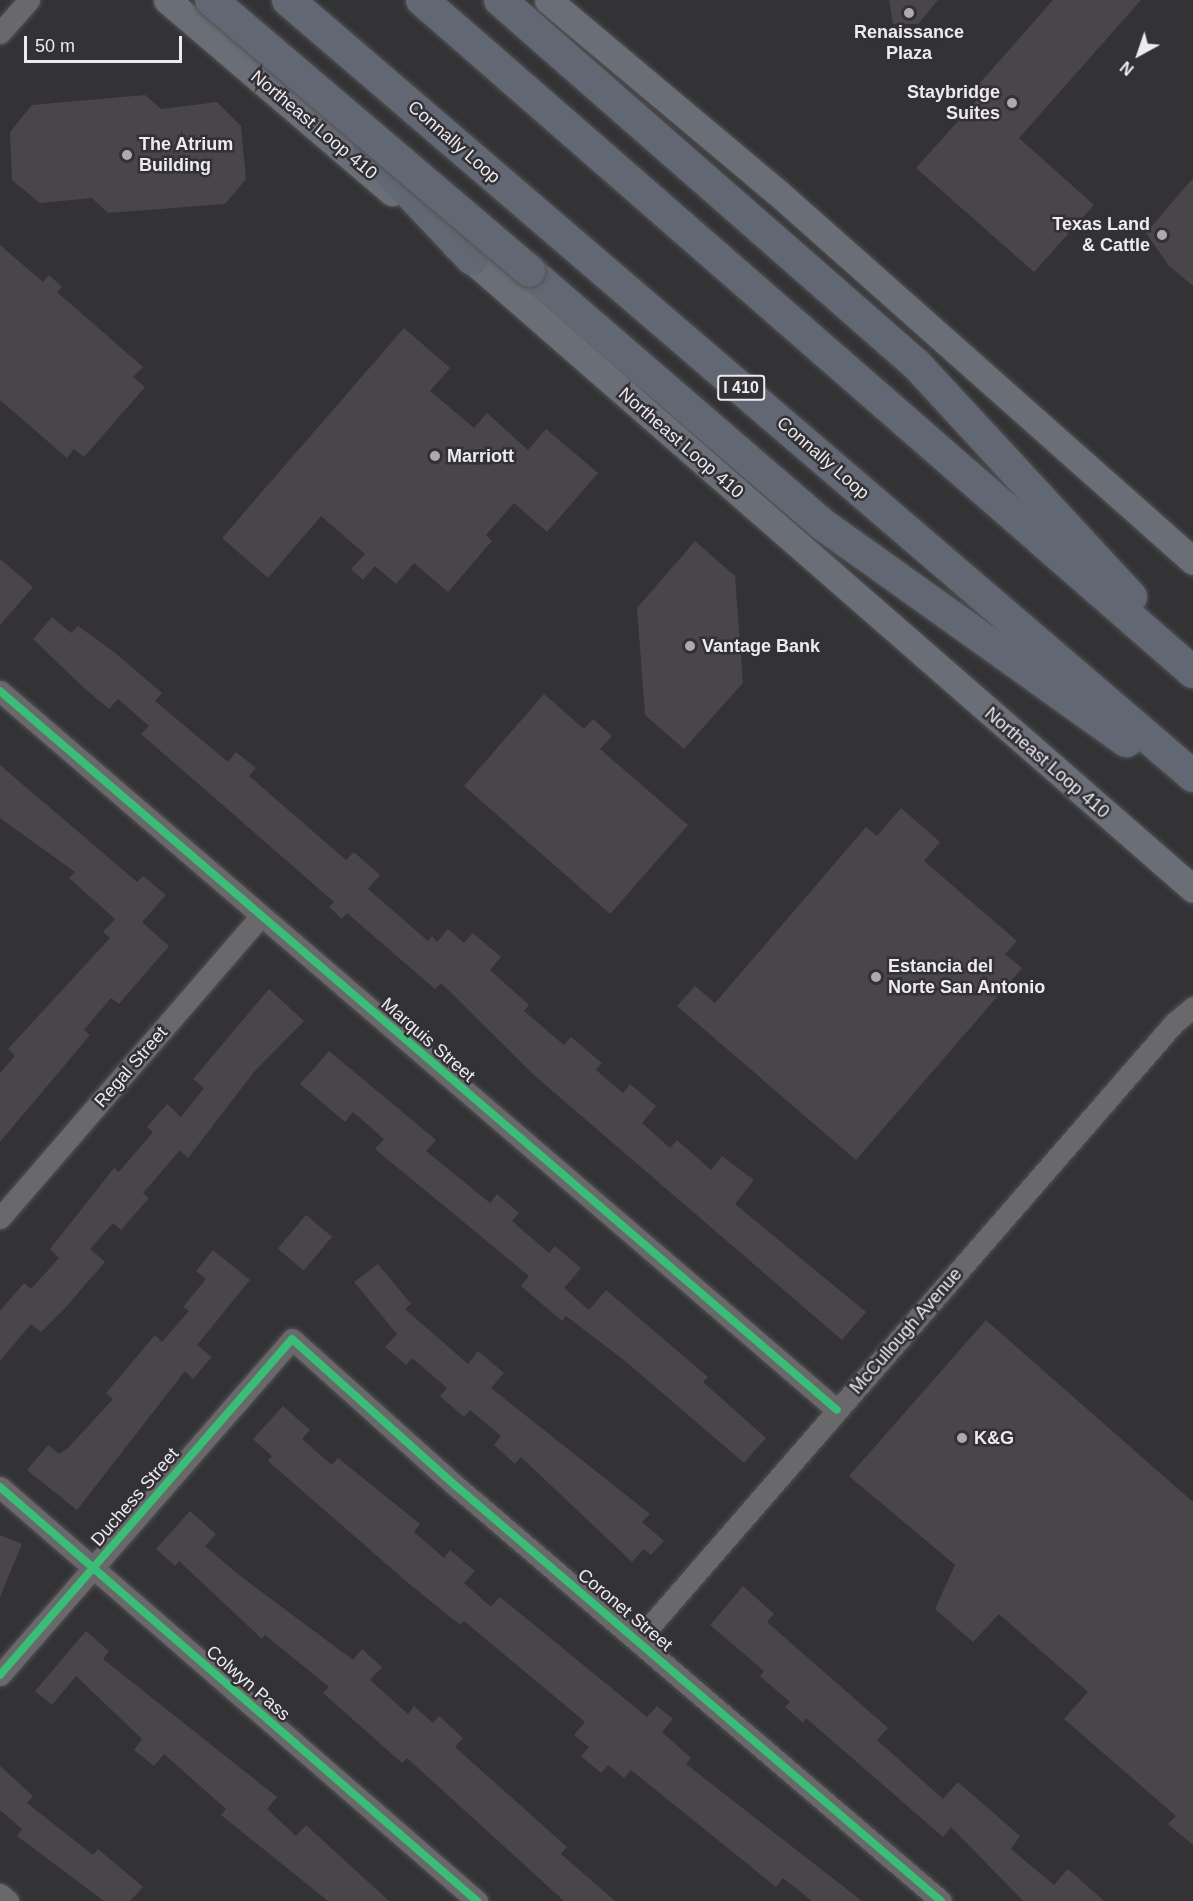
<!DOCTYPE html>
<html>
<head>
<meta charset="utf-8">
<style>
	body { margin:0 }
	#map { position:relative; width:1193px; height:1901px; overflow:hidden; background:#333235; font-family:Arial,sans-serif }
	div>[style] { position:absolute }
	.building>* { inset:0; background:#4a4549; transform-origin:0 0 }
	.roads { filter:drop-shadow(0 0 2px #525153) drop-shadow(0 0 2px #525153) }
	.minor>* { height:21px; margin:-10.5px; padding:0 10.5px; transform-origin:10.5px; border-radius:10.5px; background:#69686a }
	.major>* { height:27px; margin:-13.5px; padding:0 13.5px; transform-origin:13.5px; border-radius:13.5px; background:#6a6e76 }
	.highway>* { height:32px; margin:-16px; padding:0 16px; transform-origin:16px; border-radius:16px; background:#626873 }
	.bridges { filter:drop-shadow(0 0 2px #525153) drop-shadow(0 0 2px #525153) }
	.highway-bridge>* { height:32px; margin:-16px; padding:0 16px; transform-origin:16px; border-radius:16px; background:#626873 }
	.cycleway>* { height:8px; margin:-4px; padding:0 4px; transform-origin:4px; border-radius:4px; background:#3abd76 }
	.dots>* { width:16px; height:16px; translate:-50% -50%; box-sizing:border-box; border:3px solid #333136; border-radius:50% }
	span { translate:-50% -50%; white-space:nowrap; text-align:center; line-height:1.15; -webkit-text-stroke:5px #333136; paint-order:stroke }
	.shield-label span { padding:2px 4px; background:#333136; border:2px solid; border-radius:4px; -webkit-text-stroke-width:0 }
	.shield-label { font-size:16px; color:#ecebee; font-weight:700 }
	.poi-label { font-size:18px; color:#ecebee; font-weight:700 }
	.right { translate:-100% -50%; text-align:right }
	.left { translate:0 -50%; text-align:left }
	.street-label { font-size:18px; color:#ecebee }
	.north { position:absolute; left:1109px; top:24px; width:60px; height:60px; -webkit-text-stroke:4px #333136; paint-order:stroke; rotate:220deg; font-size:16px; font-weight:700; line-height:24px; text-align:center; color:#ecebee }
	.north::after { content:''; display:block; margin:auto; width:21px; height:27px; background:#ecebee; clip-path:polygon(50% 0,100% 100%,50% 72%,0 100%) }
	.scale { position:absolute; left:24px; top:36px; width:158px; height:27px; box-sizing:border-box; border:3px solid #ecebee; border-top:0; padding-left:8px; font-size:18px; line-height:21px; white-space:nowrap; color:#ecebee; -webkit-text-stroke:4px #333136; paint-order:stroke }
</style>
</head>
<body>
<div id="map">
	<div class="building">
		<div style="clip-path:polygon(889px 0,938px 0,918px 24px,893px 24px)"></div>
		<div style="clip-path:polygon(1053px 0,1141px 0,1019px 138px,1094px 205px,1034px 272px,916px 168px,977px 100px,970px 94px)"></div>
		<div style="clip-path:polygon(145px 95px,161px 109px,217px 102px,241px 126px,246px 179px,225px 204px,108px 213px,92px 198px,40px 203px,12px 180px,10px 132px,32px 105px)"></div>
		<div style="clip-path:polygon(1193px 178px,1193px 286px,1169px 266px,1146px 233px)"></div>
		<div style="clip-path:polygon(0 245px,43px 282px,49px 275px,62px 287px,57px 292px,143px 367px,133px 377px,145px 387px,84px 457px,74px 449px,67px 458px,0 400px)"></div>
		<div style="clip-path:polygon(404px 328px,450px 368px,430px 391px,474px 428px,487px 413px,528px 450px,546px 429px,598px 473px,547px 532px,514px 503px,486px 535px,492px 541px,448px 592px,414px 563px,396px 584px,375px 566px,363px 580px,351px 569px,365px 554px,321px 516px,268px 578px,222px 538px)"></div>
		<div style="clip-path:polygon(695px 541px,735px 576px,743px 683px,684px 749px,645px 715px,637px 608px)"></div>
		<div style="clip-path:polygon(0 559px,33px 587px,0 625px)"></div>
		<div style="clip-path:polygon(52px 617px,71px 633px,78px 626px,114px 652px,162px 693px,155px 701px,228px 762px,236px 752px,256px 768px,249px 776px,346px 860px,354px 852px,380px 875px,368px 889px,428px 941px,432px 936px,437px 942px,448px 929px,464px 943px,473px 933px,501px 957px,490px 970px,529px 1005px,524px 1011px,564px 1045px,571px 1037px,602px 1063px,596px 1070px,623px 1093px,630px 1084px,656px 1106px,642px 1123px,670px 1148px,677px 1140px,711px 1170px,722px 1156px,754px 1180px,735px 1204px,866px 1312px,842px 1340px,535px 1076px,441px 983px,435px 989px,347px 913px,342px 919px,329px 907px,334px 902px,141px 734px,149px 726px,118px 699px,109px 709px,83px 687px,33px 639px)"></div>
		<div style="clip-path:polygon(544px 694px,584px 729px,593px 719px,612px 736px,600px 749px,688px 825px,610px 914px,464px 786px)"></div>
		<div style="clip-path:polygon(0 765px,137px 882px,143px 876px,166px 895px,142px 922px,169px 946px,119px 1004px,111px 998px,84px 1030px,90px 1035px,0 1142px,0 1073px,15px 1056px,8px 1049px,110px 938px,103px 932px,115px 919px,69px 878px,75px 872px,0 818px)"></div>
		<div style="clip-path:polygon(901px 808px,940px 842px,924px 861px,1017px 941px,1005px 954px,1022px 968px,856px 1160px,677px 1006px,695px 986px,715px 1003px,866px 827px,877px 836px)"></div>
		<div style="clip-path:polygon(269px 989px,304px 1021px,254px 1072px,188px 1158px,180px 1150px,143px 1193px,149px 1198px,121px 1230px,113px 1223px,90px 1249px,105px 1262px,66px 1307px,41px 1332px,31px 1324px,0 1361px,0 1311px,24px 1283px,31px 1289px,59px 1258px,50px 1249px,114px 1168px,119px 1172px,153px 1132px,147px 1127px,167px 1104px,181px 1117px,204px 1088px,193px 1079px)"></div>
		<div style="clip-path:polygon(329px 1051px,436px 1140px,426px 1151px,490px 1203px,497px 1194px,519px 1213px,512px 1221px,549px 1253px,555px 1246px,581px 1268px,564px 1288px,589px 1310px,606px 1290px,708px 1377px,703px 1382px,766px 1438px,744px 1463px,625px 1361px,566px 1316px,562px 1321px,521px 1286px,529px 1276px,375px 1149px,384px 1139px,353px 1112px,345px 1122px,300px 1084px)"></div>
		<div style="left:306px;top:1215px;width:34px;height:44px;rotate:40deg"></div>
		<div style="clip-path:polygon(213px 1250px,250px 1280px,197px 1345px,212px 1357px,193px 1379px,185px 1371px,77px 1510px,27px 1470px,48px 1445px,59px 1454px,68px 1448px,113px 1399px,106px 1393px,155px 1335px,162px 1342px,189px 1311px,183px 1307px,206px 1279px,196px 1271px)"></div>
		<div style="clip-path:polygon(378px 1264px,411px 1304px,405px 1309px,468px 1364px,478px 1351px,504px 1373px,491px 1388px,650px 1514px,642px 1522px,664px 1541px,651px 1555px,644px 1549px,632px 1562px,521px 1457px,515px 1464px,494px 1445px,501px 1436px,470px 1410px,464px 1417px,440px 1396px,447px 1388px,412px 1358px,406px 1365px,385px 1347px,397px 1334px,354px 1282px)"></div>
		<div style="clip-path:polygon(986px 1320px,1193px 1502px,1193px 1845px,1168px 1824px,1176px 1816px,1064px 1719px,1088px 1692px,999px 1614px,973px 1642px,935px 1609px,955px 1565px,849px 1476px)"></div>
		<div style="clip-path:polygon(283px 1406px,310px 1430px,302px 1439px,332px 1465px,338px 1458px,420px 1524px,414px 1532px,444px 1558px,450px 1550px,475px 1571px,464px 1583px,491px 1607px,500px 1597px,647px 1717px,657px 1706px,673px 1719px,662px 1732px,691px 1758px,686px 1764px,862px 1901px,812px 1901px,783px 1878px,776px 1887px,631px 1770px,624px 1778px,608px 1765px,601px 1773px,581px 1756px,589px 1747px,574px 1735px,585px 1722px,464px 1621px,460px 1625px,407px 1582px,268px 1461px,272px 1456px,253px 1439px)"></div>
		<div style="clip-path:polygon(190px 1511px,216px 1534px,205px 1546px,239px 1575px,353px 1660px,362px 1649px,382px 1667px,370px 1680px,408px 1714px,414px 1706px,433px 1723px,439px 1716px,463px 1738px,455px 1747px,567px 1847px,561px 1854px,615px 1901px,564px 1901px,407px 1758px,402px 1763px,323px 1693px,329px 1687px,265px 1635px,262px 1639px,179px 1561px,175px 1566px,156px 1549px)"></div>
		<div style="clip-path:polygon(0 1535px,22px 1544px,0 1597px)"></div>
		<div style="clip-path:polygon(743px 1586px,774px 1614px,767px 1622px,888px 1728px,877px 1740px,943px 1799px,958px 1782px,1020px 1836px,1011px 1849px,1054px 1885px,1068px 1869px,1104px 1901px,1023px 1901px,951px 1827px,943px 1837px,806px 1718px,803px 1723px,785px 1707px,790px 1702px,760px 1676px,764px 1671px,710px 1625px)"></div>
		<div style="clip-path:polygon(86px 1631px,109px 1651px,103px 1659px,277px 1797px,267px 1809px,296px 1836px,306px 1825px,389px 1901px,328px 1901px,221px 1815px,226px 1809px,164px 1754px,154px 1766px,134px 1750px,142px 1739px,76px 1676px,52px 1705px,35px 1691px)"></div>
		<div style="clip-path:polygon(0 1766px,33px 1796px,27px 1803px,93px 1855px,98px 1849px,143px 1887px,130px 1901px,104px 1901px,17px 1836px,22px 1829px,0 1810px)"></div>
	</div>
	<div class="roads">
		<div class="minor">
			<div style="left:0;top:33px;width:44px;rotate:-48.7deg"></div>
			<div style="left:0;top:691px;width:1103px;rotate:40.66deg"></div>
			<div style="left:0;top:1218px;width:399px;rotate:-49.2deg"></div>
			<div style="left:0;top:1487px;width:632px;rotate:40.96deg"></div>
			<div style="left:638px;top:1640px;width:817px;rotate:-49.02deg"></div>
			<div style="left:1174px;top:1023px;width:25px;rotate:-40deg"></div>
			<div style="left:0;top:1675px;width:445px;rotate:-49deg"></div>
			<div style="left:292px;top:1339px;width:220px;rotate:41.9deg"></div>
			<div style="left:456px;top:1486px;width:638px;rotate:40.55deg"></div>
			<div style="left:0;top:1894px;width:11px;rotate:41deg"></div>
		</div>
		<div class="major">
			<div style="left:167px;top:0;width:296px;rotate:40.5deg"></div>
			<div style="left:548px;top:0;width:299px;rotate:40deg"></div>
			<div style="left:777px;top:192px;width:556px;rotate:41.57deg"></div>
			<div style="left:456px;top:246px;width:978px;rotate:41.1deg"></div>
		</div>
		<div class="highway">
			<div style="left:288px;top:0;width:1192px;rotate:40.61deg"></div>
			<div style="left:422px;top:0;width:1023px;rotate:41.08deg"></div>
			<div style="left:500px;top:0;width:553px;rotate:41.19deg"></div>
			<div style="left:916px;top:364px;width:317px;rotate:47.3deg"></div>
			<div style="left:369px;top:150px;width:150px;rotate:46.6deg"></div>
			<div style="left:529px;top:271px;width:387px;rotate:40.8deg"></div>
			<div style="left:822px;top:524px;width:374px;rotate:35.5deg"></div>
		</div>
	</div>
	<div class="bridges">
		<div class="highway-bridge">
			<div style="left:211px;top:0;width:418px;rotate:40.4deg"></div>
		</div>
	</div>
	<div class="cycleway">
		<div style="left:0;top:691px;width:1103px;rotate:40.66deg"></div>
		<div style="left:0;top:1487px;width:632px;rotate:40.96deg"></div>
		<div style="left:0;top:1675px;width:445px;rotate:-49deg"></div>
		<div style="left:292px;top:1339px;width:220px;rotate:41.9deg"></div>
		<div style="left:456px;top:1486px;width:638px;rotate:40.55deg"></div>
	</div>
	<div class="dots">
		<div style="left:909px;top:13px;background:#abaaad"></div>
		<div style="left:1012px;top:103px;background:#abaaad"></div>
		<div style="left:127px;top:155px;background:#abaaad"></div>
		<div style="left:1162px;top:235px;background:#abaaad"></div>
		<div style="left:435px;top:456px;background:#abaaad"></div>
		<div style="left:690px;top:646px;background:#abaaad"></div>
		<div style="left:876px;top:977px;background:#abaaad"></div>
		<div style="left:962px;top:1438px;background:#abaaad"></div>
	</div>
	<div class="shield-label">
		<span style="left:741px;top:388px">I 410</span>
	</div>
	<div class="poi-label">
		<span style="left:909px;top:43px">Renaissance<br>Plaza</span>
		<span class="right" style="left:1000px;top:103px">Staybridge<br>Suites</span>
		<span class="left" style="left:139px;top:155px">The Atrium<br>Building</span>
		<span class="right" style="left:1150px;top:235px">Texas Land<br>&amp; Cattle</span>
		<span class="left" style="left:447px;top:456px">Marriott</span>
		<span class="left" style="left:702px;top:646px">Vantage Bank</span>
		<span class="left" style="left:888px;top:977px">Estancia del<br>Norte San Antonio</span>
		<span class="left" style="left:974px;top:1438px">K&amp;G</span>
	</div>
	<div class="street-label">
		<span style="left:314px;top:125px;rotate:40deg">Northeast Loop 410</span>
		<span style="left:454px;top:142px;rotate:41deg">Connally Loop</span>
		<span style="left:681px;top:443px;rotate:41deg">Northeast Loop 410</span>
		<span style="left:823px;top:458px;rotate:41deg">Connally Loop</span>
		<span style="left:1047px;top:763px;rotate:41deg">Northeast Loop 410</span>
		<span style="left:428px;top:1040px;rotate:41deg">Marquis Street</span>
		<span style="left:131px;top:1067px;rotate:-49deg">Regal Street</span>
		<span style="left:906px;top:1331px;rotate:-49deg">McCullough Avenue</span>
		<span style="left:135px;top:1497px;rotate:-49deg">Duchess Street</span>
		<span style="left:625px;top:1610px;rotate:40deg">Coronet Street</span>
		<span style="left:248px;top:1683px;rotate:41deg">Colwyn Pass</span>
	</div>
	<div class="north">N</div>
	<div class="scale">50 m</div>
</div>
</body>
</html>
